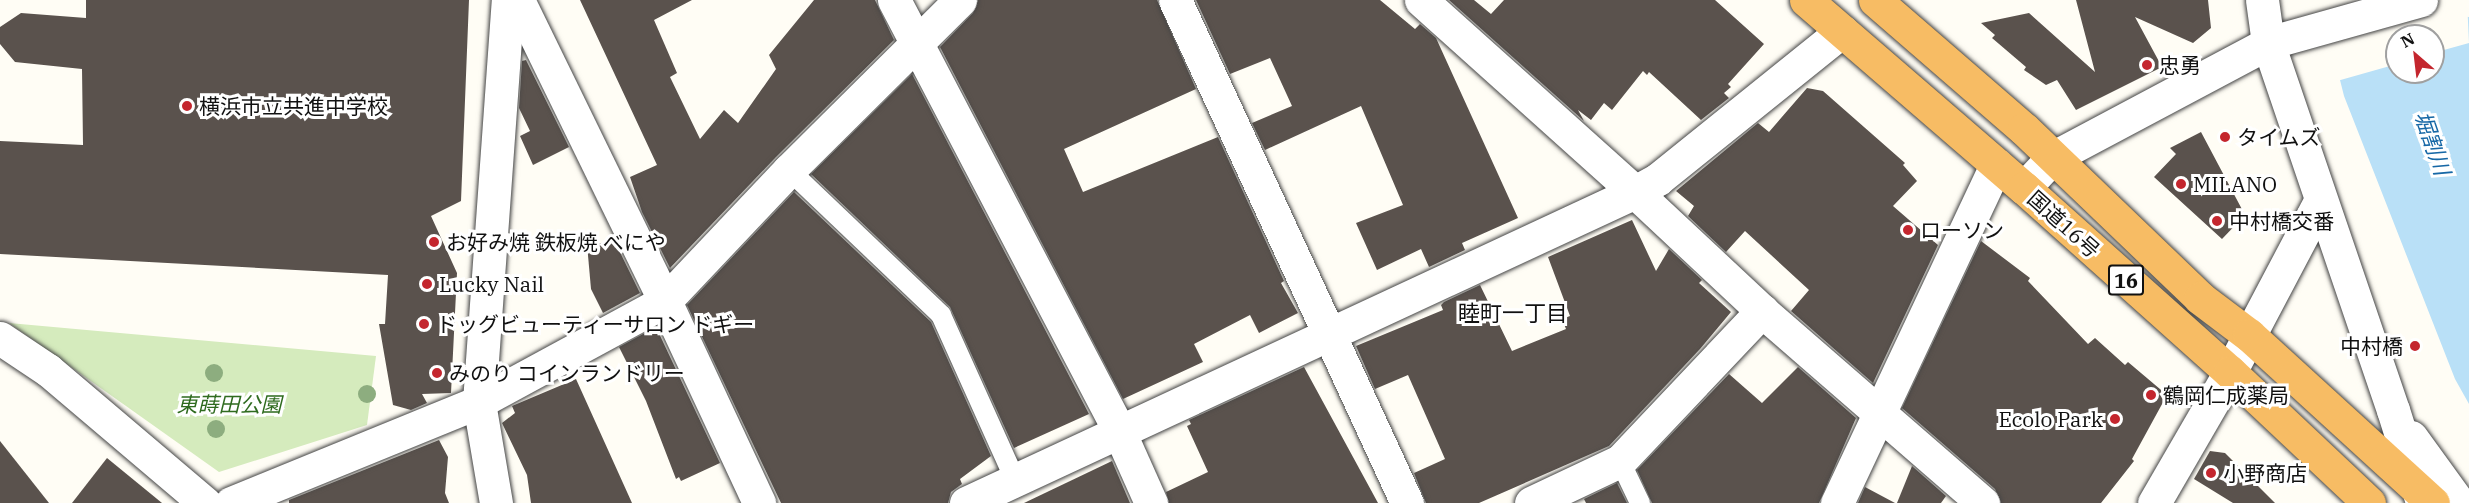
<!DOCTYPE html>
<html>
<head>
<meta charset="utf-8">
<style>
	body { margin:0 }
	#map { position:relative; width:2469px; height:503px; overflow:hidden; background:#fffdf5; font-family:"IBM Plex Serif","Noto Sans JP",serif }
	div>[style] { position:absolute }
	.green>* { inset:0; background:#d5ebbd }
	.water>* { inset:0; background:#b9e0f7 }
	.pier>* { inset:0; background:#fffdf5 }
	.building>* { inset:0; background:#5a524d }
	.roads { filter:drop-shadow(0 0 2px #444) drop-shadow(0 0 2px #444) }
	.service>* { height:20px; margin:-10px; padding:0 10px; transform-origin:10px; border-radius:10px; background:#fff }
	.minor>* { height:33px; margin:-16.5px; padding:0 16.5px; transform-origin:16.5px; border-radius:16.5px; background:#fff }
	.tertiary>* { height:33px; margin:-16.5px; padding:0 16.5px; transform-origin:16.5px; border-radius:16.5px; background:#fff }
	.trunk>* { height:33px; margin:-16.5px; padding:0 16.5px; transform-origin:16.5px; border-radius:16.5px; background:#f7bc64 }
	.trees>* { width:18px; height:18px; margin:-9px; border-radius:50%; background:#8dad7f }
	.dots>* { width:16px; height:16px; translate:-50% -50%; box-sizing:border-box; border:3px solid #fff; border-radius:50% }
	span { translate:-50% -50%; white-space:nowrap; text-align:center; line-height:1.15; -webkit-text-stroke:6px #fff; paint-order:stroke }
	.shield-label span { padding:2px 4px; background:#fff; border:2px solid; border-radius:4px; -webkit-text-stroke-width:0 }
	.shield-label { font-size:20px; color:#111; font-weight:700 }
	.poi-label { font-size:21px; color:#111 }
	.left { translate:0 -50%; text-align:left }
	.right { translate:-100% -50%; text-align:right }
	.street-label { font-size:21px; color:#111 }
	.park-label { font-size:21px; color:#2f6b1f; font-style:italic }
	.water-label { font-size:22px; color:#1768a6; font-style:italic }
	.neighbourhood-label { font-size:22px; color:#111 }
	.north { position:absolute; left:2385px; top:24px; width:60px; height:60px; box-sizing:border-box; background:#fff; border:2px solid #a0a0a0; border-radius:50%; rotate:332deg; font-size:16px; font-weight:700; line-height:24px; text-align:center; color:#111 }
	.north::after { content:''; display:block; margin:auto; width:21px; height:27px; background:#c4262e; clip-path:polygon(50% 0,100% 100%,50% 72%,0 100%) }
</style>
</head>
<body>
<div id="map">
	<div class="green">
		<div style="clip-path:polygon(9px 323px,376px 356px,367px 425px,219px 472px)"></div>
	</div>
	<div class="water">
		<div style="clip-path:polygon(evenodd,2320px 0,2469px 17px,2469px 404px,2455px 379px,2344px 96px,2320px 0,2397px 36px,2433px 36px,2433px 72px,2397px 72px,2397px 36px)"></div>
	</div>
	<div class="pier">
		<div style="clip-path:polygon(2317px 0,2467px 0,2469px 43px,2433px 53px,2433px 36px,2397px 36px,2397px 64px,2337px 81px)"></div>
	</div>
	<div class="building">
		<div style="clip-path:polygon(86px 0,469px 0,461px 201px,431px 216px,457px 273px,451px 393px,422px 394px,427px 403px,411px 410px,393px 405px,379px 324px,385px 324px,388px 275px,0 254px,0 141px,83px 145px,82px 69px,15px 62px,0 44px,0 27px,21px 13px,86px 18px)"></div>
		<div style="clip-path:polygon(580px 0,692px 0,654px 20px,677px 73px,670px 77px,700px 139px,724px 110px,738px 123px,776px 69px,769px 55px,814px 0,875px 0,894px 40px,776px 157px,670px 268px,642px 212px,630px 177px,657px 165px)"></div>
		<div style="clip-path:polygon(978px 0,1157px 0,1196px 89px,1064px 149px,1083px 192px,1218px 137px,1284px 281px,1281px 283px,1298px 313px,1259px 333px,1250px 315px,1194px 344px,1203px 362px,1123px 399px,940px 47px,973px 13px)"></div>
		<div style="clip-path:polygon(1196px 0,1380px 0,1415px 29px,1420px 24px,1436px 38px,1518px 218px,1462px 243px,1465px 250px,1429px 267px,1421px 249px,1377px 270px,1356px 223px,1403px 205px,1361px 106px,1265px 150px,1252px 123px,1292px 106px,1270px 58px,1230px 74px)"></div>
		<div style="clip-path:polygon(1449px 0,1474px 0,1491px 14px,1504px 0,1715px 0,1764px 44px,1728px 84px,1731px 87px,1724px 93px,1729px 98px,1701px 120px,1649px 72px,1647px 75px,1643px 71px,1612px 110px,1604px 103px,1591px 120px,1578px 110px,1584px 121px)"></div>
		<div style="clip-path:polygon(2076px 0,2208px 0,2211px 28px,2193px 43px,2135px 17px,2162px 67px,2076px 110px,2057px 80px,2046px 85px,2024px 70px,2026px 67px,1992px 38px,1995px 35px,1981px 23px,2029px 13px,2095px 72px)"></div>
		<div style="clip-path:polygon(526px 60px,569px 147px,533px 165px,520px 136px,530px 131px,519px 108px,522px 61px)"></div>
		<div style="clip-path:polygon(912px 74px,1089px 414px,1014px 448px,950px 307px,811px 174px)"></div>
		<div style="clip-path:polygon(1807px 88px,1823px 91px,1905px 163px,1903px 165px,1917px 181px,1893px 206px,1938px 245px,1873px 383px,1791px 311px,1809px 290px,1745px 231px,1726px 252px,1688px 216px,1694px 206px,1676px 191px,1758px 123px,1769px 132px)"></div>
		<div style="clip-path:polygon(2201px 132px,2245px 215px,2222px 239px,2154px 177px,2176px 154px,2170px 148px)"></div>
		<div style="clip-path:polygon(794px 192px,931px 322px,991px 456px,960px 479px,962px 484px,951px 492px,948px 503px,781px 503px,687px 305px)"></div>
		<div style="clip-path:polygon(1632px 220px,1656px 271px,1669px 249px,1702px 280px,1699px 283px,1731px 312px,1700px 349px,1609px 446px,1479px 503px,1426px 503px,1414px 473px,1445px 459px,1408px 375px,1375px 389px,1356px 346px,1443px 310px,1441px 305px,1444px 302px,1480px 285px,1512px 351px,1566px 329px,1562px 319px,1570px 316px,1548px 257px)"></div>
		<div style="clip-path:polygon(1981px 241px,2030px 278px,2028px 281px,2088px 344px,2095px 338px,2125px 365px,2128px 362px,2167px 395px,2132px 459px,2134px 461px,2101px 503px,2001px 503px,1995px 489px,1902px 408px)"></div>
		<div style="clip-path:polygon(615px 242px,640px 293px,603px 313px,591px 289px,587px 244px)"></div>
		<div style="clip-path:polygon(656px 327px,720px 463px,681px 481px,679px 477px,676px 479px,646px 401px,619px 347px)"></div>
		<div style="clip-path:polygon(1304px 367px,1378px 503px,1169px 503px,1166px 492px,1208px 472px,1187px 426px,1191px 424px,1189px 420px)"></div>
		<div style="clip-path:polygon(1798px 367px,1856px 418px,1819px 503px,1652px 503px,1637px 470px,1729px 374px,1762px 403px)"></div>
		<div style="clip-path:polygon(576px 379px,632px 503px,531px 503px,527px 475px,502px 423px,515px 413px,512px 406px)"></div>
		<div style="clip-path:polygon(439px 440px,448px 457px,445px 493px,449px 503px,289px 503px,289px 500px)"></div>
		<div style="clip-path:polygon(0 441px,49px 503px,0 503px)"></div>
		<div style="clip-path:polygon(2210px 451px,2225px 453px,2275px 503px,2233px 503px,2194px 479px)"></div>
		<div style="clip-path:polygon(107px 458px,162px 503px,72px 503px)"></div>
		<div style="clip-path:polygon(1112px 461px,1130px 503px,1024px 503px)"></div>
		<div style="clip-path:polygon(1912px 466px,1946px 496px,1941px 503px,1897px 503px)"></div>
		<div style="clip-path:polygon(1617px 483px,1627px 503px,1586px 503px,1584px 499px)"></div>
		<div style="clip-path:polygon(1865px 487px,1895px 503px,1858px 503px)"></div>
	</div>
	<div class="roads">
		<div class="service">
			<div style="left:789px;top:170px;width:210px;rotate:43.6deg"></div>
			<div style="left:941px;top:315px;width:181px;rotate:65.8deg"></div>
			<div style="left:1620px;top:461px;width:47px;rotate:64.5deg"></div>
		</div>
		<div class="minor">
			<div style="left:518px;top:0;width:335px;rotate:64deg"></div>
			<div style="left:665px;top:301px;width:223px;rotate:65deg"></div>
			<div style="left:894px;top:0;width:486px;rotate:62.4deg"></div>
			<div style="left:1119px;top:431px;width:79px;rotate:66deg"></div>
			<div style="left:1175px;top:0;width:554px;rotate:65.24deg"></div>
			<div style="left:1421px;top:0;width:288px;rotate:41.9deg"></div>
			<div style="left:1635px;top:192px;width:174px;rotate:43.1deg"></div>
			<div style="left:1762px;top:311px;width:293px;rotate:41deg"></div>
			<div style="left:0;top:338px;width:58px;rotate:33.7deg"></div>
			<div style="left:48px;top:370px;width:206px;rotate:40.3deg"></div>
			<div style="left:231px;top:503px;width:268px;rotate:-22.2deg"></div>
			<div style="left:479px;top:402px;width:212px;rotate:-28.5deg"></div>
			<div style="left:665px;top:301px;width:180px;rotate:-46.6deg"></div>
			<div style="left:789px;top:170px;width:241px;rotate:-44.8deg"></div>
			<div style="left:966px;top:503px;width:738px;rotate:-24.93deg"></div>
			<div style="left:1635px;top:192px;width:26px;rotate:-29deg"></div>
			<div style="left:1658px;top:179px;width:236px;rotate:-38.8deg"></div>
			<div style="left:1531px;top:503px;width:98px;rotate:-25.3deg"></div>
			<div style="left:1620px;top:461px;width:207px;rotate:-46.6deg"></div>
			<div style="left:1837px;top:503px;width:374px;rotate:-64.8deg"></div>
		</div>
		<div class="tertiary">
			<div style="left:2262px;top:0;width:43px;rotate:82.1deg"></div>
			<div style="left:2268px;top:43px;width:388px;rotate:71.2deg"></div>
			<div style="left:2393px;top:410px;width:93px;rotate:72.5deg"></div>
			<div style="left:2024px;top:188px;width:41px;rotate:-47deg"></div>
			<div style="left:2052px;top:158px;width:245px;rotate:-28deg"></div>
			<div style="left:2268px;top:43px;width:159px;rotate:-15.7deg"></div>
			<div style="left:2411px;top:437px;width:82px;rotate:54deg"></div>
			<div style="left:496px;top:503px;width:102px;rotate:-99.6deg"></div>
			<div style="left:479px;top:402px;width:403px;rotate:-85.9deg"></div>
			<div style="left:2154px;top:503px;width:151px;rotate:-59.9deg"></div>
			<div style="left:2230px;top:372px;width:193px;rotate:-62.2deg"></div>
		</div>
		<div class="trunk">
			<div style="left:1806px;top:0;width:288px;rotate:40.8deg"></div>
			<div style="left:2024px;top:188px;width:276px;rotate:41.8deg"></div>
			<div style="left:2230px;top:372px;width:191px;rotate:43.3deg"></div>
			<div style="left:1875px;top:0;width:197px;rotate:40.9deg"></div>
			<div style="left:2024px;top:129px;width:244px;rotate:43.8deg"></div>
			<div style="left:2200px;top:298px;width:61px;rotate:37.1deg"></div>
			<div style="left:2249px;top:335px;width:249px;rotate:42.4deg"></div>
		</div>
	</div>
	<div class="trees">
		<div style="left:214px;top:373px"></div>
		<div style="left:367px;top:394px"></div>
		<div style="left:216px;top:429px"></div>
	</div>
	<div class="dots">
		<div style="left:2147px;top:65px;background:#c4262e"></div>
		<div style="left:187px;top:106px;background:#c4262e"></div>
		<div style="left:2225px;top:137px;background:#c4262e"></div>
		<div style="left:2181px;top:184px;background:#c4262e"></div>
		<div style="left:2217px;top:221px;background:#c4262e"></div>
		<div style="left:1908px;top:230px;background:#c4262e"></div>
		<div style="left:434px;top:242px;background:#c4262e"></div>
		<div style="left:427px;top:284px;background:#c4262e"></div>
		<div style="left:424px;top:324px;background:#c4262e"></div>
		<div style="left:2415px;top:346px;background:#c4262e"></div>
		<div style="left:437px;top:373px;background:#c4262e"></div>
		<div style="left:2151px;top:395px;background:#c4262e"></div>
		<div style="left:2115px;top:419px;background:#c4262e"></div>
		<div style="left:2211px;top:473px;background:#c4262e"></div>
	</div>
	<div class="shield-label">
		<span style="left:2126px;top:280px">16</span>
	</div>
	<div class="poi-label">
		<span class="left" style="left:2159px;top:65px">忠勇</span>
		<span class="left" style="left:199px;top:106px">横浜市立共進中学校</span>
		<span class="left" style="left:2237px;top:137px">タイムズ</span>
		<span class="left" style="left:2193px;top:184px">MILANO</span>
		<span class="left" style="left:2229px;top:221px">中村橋交番</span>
		<span class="left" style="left:1920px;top:230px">ローソン</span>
		<span class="left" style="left:446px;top:242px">お好み焼 鉄板焼 べにや</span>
		<span class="left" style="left:439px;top:284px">Lucky Nail</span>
		<span class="left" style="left:436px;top:324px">ドッグビューティーサロン ドギー</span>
		<span class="right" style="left:2403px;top:346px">中村橋</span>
		<span class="left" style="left:449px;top:373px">みのり コインランドリー</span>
		<span class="left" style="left:2163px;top:395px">鶴岡仁成薬局</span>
		<span class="right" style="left:2103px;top:419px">Ecolo Park</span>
		<span class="left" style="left:2223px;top:473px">小野商店</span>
	</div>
	<div class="street-label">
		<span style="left:2064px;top:224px;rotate:42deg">国道16号</span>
	</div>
	<div class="park-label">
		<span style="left:229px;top:404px">東蒔田公園</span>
	</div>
	<div class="water-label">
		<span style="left:2433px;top:143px;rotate:71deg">堀割川</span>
	</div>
	<div class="neighbourhood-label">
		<span style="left:1513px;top:313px">睦町一丁目</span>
	</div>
	<div class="north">N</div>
</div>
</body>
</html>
